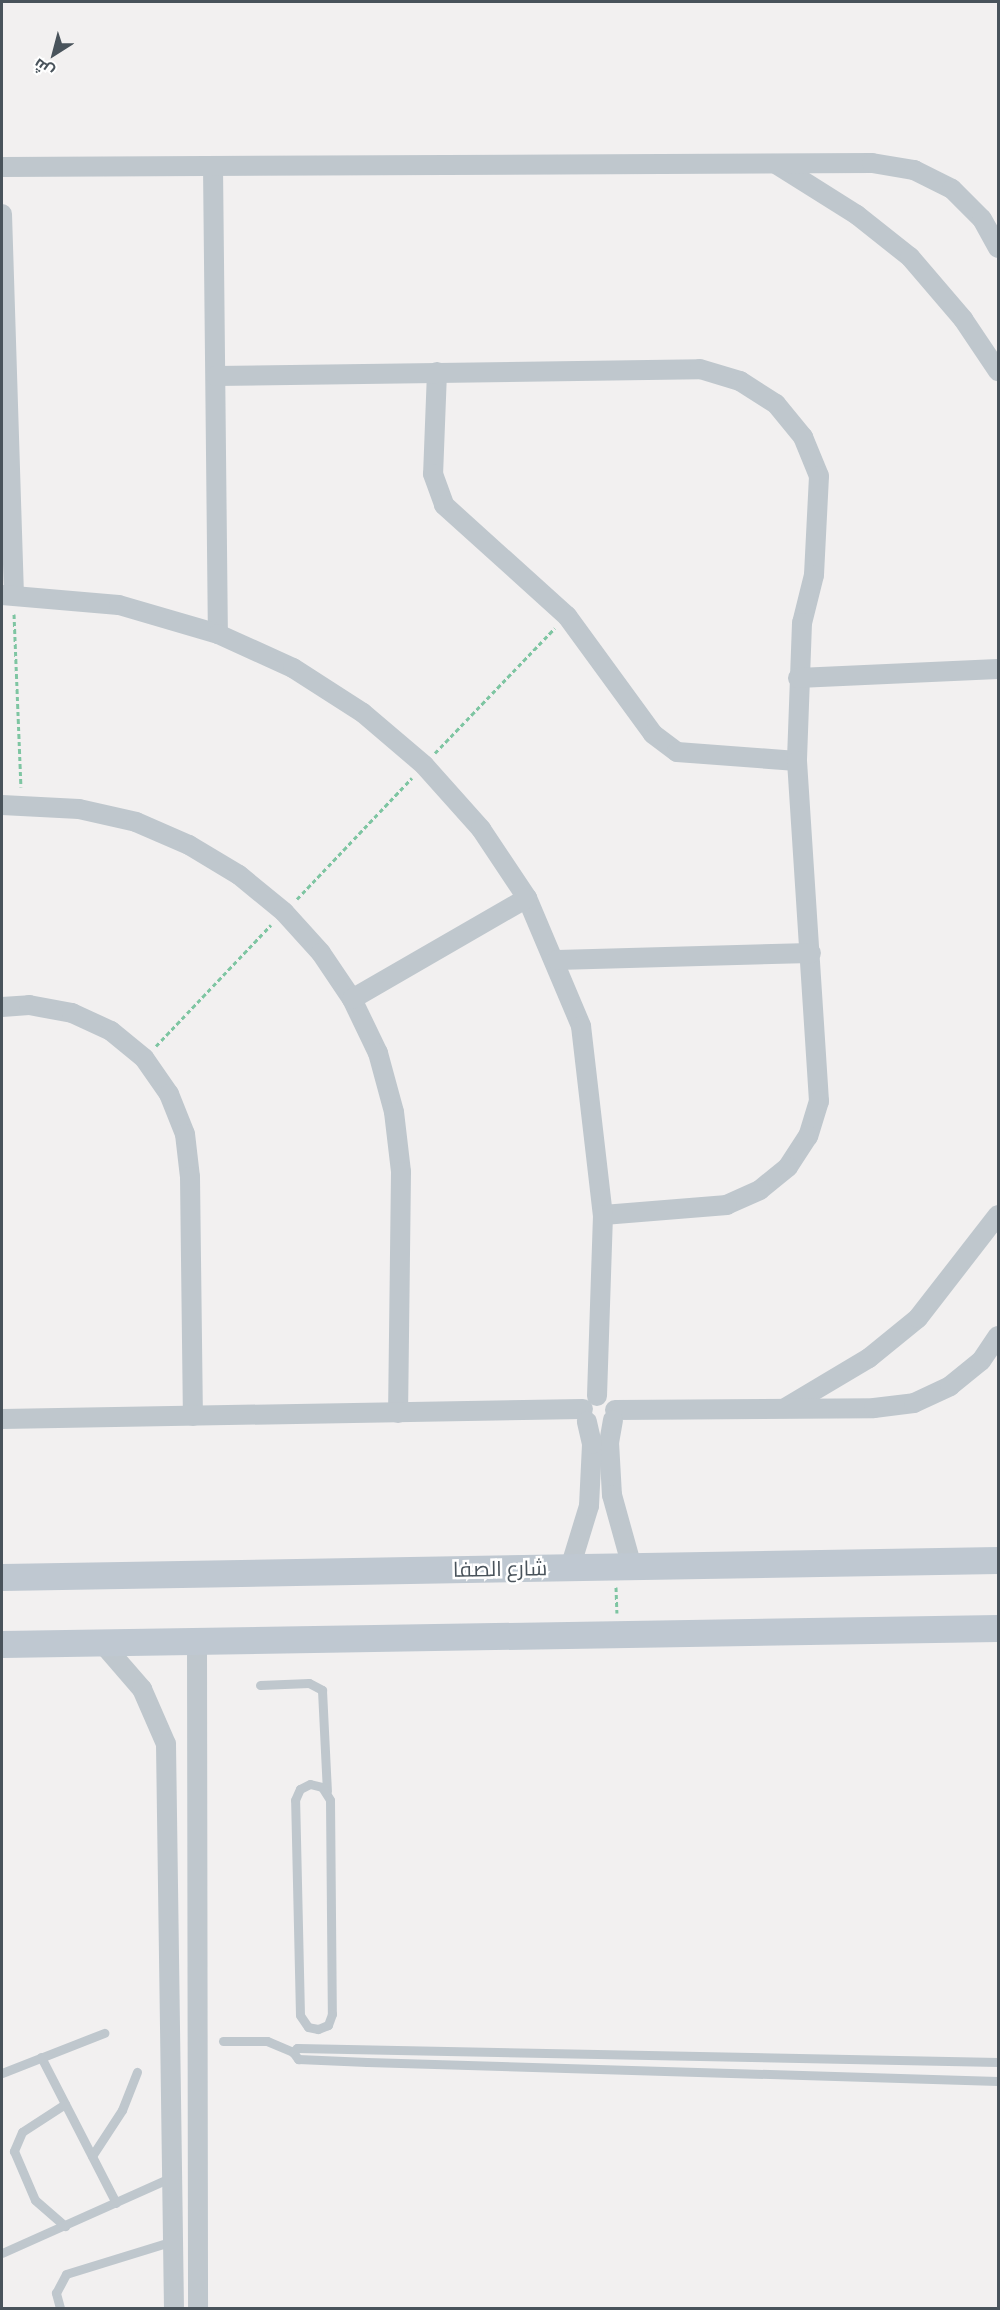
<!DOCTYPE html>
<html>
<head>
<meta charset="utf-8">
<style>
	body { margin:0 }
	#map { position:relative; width:1000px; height:2310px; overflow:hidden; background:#f2f0f0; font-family:"Archivo Narrow",Cairo,sans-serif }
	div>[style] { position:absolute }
	.path>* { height:3px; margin-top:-1.5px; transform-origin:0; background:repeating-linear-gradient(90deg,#7ec5a2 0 4.5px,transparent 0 7.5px) }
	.lane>* { height:9px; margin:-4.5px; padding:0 4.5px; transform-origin:4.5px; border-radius:4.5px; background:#bfc7cd }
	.street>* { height:20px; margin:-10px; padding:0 10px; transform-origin:10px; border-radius:10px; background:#bfc7cd }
	.secondary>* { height:27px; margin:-13.5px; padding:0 13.5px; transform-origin:13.5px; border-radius:13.5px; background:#bfc8d1 }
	span { translate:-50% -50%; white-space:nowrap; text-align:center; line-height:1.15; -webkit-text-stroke:5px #fff; paint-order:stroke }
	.street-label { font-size:21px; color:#49535b }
	.frame { position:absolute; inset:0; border:3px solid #49535b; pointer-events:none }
	.north { position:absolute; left:24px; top:24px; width:60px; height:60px; -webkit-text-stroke:4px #fff; paint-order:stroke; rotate:216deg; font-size:16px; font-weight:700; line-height:24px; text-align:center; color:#49535b }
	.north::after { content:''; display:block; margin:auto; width:21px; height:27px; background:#49535b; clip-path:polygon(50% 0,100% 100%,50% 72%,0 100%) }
</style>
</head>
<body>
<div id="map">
	<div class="path">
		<div style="left:14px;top:614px;width:173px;rotate:87.7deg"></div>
		<div style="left:435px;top:753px;width:173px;rotate:-46.2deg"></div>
		<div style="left:297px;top:899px;width:167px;rotate:-46.5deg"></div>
		<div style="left:156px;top:1046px;width:167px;rotate:-46.5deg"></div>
		<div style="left:616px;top:1587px;width:26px;rotate:88deg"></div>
	</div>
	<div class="lane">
		<div style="left:260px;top:1685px;width:49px;rotate:-2.3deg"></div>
		<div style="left:309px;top:1683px;width:15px;rotate:28deg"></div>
		<div style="left:322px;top:1690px;width:101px;rotate:87.2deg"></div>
		<div style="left:310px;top:1784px;width:12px;rotate:14deg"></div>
		<div style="left:322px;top:1787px;width:15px;rotate:58deg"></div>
		<div style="left:330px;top:1800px;width:214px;rotate:89.5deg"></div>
		<div style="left:332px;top:2014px;width:12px;rotate:110deg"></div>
		<div style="left:328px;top:2025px;width:11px;rotate:158deg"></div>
		<div style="left:318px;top:2029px;width:10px;rotate:-169deg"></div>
		<div style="left:308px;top:2027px;width:14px;rotate:-124deg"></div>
		<div style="left:300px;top:2015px;width:215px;rotate:-91.3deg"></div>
		<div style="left:295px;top:1800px;width:12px;rotate:-66deg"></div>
		<div style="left:300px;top:1789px;width:11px;rotate:-27deg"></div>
		<div style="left:223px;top:2041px;width:44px"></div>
		<div style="left:267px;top:2041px;width:28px;rotate:23deg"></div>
		<div style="left:41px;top:2057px;width:164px;rotate:62.8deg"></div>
		<div style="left:998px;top:2062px;width:701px;rotate:-178.86deg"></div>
		<div style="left:297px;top:2048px;width:6px;rotate:135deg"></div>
		<div style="left:293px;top:2052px;width:9px;rotate:54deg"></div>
		<div style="left:298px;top:2059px;width:69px;rotate:2.5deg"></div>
		<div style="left:367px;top:2062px;width:631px;rotate:1.72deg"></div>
		<div style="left:2px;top:2073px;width:110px;rotate:-21.4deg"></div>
		<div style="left:65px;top:2104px;width:51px;rotate:146.9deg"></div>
		<div style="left:22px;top:2132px;width:21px;rotate:113deg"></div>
		<div style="left:14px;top:2151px;width:53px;rotate:66.8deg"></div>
		<div style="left:35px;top:2200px;width:40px;rotate:41deg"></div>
		<div style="left:92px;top:2156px;width:55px;rotate:-56.9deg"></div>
		<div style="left:122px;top:2110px;width:41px;rotate:-68.5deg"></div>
		<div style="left:2px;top:2253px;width:186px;rotate:-24.1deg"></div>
		<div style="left:60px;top:2308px;width:16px;rotate:-105deg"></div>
		<div style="left:56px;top:2293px;width:21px;rotate:-62deg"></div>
		<div style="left:66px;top:2274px;width:112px;rotate:-17.1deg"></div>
	</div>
	<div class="street">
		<div style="left:776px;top:164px;width:96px;rotate:32.2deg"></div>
		<div style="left:857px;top:215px;width:68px;rotate:38.4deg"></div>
		<div style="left:910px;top:257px;width:82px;rotate:49.5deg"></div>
		<div style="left:963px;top:319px;width:63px;rotate:56.1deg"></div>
		<div style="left:213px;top:166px;width:468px;rotate:89.4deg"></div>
		<div style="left:2px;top:167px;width:870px;rotate:-0.26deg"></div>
		<div style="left:872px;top:163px;width:43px;rotate:9.5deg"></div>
		<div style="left:914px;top:170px;width:42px;rotate:26.6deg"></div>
		<div style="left:952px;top:189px;width:42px;rotate:45deg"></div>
		<div style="left:982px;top:219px;width:33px;rotate:61deg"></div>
		<div style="left:2px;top:214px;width:380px;rotate:88.2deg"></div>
		<div style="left:437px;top:372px;width:102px;rotate:92.2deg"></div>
		<div style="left:433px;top:474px;width:33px;rotate:70deg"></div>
		<div style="left:444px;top:505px;width:166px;rotate:42.1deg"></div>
		<div style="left:567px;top:616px;width:146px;rotate:53.9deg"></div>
		<div style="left:653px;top:734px;width:30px;rotate:37deg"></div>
		<div style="left:677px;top:752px;width:120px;rotate:4.3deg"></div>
		<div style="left:216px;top:376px;width:484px;rotate:-0.8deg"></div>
		<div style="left:700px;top:369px;width:42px;rotate:16.7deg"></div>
		<div style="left:740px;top:381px;width:43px;rotate:32.6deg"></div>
		<div style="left:776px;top:404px;width:43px;rotate:50.7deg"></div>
		<div style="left:803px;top:437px;width:42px;rotate:67.7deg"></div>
		<div style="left:819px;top:476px;width:99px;rotate:92.9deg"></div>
		<div style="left:814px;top:575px;width:49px;rotate:104deg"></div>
		<div style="left:802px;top:623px;width:138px;rotate:92.1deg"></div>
		<div style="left:797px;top:761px;width:341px;rotate:86.3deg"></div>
		<div style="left:819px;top:1101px;width:37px;rotate:107deg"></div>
		<div style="left:808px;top:1136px;width:37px;rotate:123deg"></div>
		<div style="left:788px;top:1167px;width:36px;rotate:141deg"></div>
		<div style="left:760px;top:1190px;width:36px;rotate:156deg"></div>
		<div style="left:727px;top:1205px;width:124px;rotate:175.4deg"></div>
		<div style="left:2px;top:595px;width:117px;rotate:4.9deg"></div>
		<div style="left:119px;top:605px;width:103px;rotate:16.3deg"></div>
		<div style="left:218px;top:634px;width:82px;rotate:24.4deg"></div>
		<div style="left:293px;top:668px;width:83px;rotate:32.7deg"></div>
		<div style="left:363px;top:713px;width:80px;rotate:40.4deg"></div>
		<div style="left:424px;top:765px;width:86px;rotate:48.3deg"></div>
		<div style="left:481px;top:829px;width:83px;rotate:56.3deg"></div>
		<div style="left:527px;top:898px;width:139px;rotate:67.1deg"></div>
		<div style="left:581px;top:1026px;width:190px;rotate:83.4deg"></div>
		<div style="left:603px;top:1215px;width:181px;rotate:91.9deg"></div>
		<div style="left:798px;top:678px;width:200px;rotate:-2.6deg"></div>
		<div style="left:2px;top:805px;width:77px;rotate:3deg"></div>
		<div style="left:79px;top:809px;width:58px;rotate:12.8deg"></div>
		<div style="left:136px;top:822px;width:58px;rotate:23.5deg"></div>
		<div style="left:189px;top:845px;width:58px;rotate:31deg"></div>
		<div style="left:239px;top:875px;width:58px;rotate:39.4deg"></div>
		<div style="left:284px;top:912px;width:55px;rotate:47.9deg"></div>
		<div style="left:321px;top:953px;width:55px;rotate:56deg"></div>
		<div style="left:352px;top:999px;width:60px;rotate:64.3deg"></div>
		<div style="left:378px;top:1053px;width:61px;rotate:74.8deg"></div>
		<div style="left:394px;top:1112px;width:60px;rotate:83.3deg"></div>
		<div style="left:401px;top:1172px;width:241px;rotate:90.7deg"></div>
		<div style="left:557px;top:960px;width:254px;rotate:-1.6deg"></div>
		<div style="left:352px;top:999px;width:202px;rotate:-30deg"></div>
		<div style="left:2px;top:1007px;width:27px;rotate:-4deg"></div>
		<div style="left:29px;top:1005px;width:44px;rotate:10.5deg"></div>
		<div style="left:72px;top:1013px;width:43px;rotate:24.8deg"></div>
		<div style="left:111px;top:1031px;width:43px;rotate:39.3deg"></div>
		<div style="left:144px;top:1058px;width:44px;rotate:55.2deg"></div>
		<div style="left:169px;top:1094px;width:43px;rotate:68.2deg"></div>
		<div style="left:185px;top:1134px;width:43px;rotate:83.4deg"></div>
		<div style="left:190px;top:1177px;width:239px;rotate:89.3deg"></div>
		<div style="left:785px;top:1408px;width:98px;rotate:-30.8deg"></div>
		<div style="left:869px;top:1358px;width:63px;rotate:-39.2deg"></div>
		<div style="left:918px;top:1318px;width:130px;rotate:-52.2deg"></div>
		<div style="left:615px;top:1410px;width:259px;rotate:-0.4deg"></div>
		<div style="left:874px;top:1408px;width:40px;rotate:-7.1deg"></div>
		<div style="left:914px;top:1403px;width:40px;rotate:-25deg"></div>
		<div style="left:950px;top:1386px;width:40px;rotate:-39deg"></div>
		<div style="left:981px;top:1361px;width:30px;rotate:-56deg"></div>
		<div style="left:2px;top:1419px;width:581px;rotate:-0.99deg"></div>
		<div style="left:613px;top:1420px;width:22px;rotate:100deg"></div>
		<div style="left:609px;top:1442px;width:53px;rotate:86.8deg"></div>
		<div style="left:612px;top:1495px;width:75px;rotate:74.5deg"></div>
		<div style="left:570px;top:1568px;width:65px;rotate:-73deg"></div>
		<div style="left:589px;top:1506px;width:62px;rotate:-87.2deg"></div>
		<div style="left:592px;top:1444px;width:23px;rotate:-103deg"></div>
		<div style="left:197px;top:1643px;width:665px;rotate:89.91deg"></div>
		<div style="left:103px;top:1644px;width:60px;rotate:49.1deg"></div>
		<div style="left:142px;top:1689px;width:60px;rotate:66.4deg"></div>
		<div style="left:166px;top:1744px;width:564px;rotate:89.19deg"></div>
	</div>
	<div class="secondary">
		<div style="left:2px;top:1577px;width:996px;rotate:-0.98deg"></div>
		<div style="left:2px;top:1644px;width:996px;rotate:-0.92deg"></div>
	</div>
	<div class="street-label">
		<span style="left:500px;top:1569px;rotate:-1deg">شارع الصفا</span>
	</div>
	<div class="frame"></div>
	<div class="north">ش</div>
</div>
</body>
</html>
